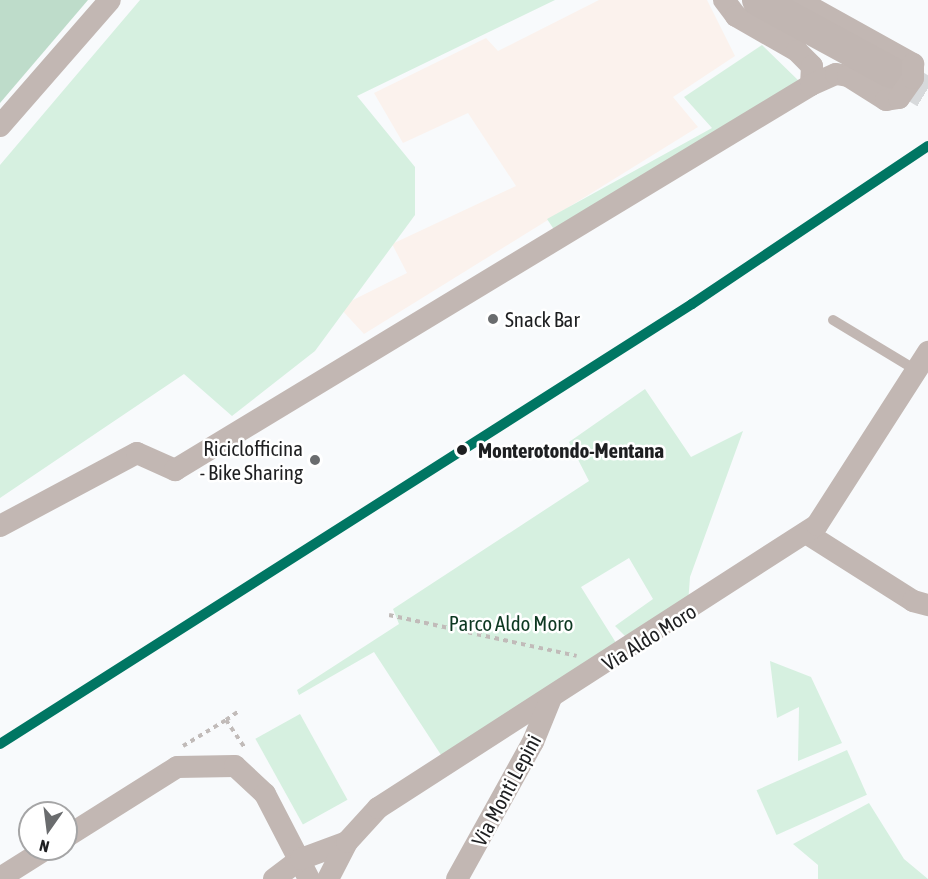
<!DOCTYPE html>
<html>
<head>
<meta charset="utf-8">
<style>
	body { margin:0 }
	#map { position:relative; width:928px; height:879px; overflow:hidden; background:#f8fafc; font-family:"Asap Condensed",sans-serif }
	div>[style] { position:absolute }
	.industrial>* { inset:0; background:#fbf2ed }
	.green>* { inset:0; background:#d6f0e0; transform-origin:0 0 }
	.forest>* { inset:0; background:#bedcca }
	.secondary-tunnel>* { height:32px; margin-top:-16px; transform-origin:0; background:repeating-linear-gradient(90deg,#d7d9db 0 32px,transparent 0 48px) }
	.path>* { height:4px; margin-top:-2px; transform-origin:0; background:repeating-linear-gradient(90deg,#c1bbb9 0 4.5px,transparent 0 9px) }
	.lane>* { height:10px; margin:-5px; padding:0 5px; transform-origin:5px; border-radius:5px; background:#c2b7b3 }
	.street>* { height:22px; margin:-11px; padding:0 11px; transform-origin:11px; border-radius:11px; background:#c2b7b3 }
	.secondary>* { height:32px; margin:-16px; padding:0 16px; transform-origin:16px; border-radius:16px; background:#c1b6b2 }
	.street-bridge>* { height:22px; margin:-11px; padding:0 11px; transform-origin:11px; border-radius:11px; background:#c2b7b3 }
	.rail-1>* { height:10px; margin:-5px; padding:0 5px; transform-origin:5px; border-radius:5px; background:#007663 }
	.dots>* { width:16px; height:16px; translate:-50% -50%; box-sizing:border-box; border:3px solid #fff; border-radius:50% }
	span { translate:-50% -50%; white-space:nowrap; text-align:center; line-height:1.15; -webkit-text-stroke:5px #fff; paint-order:stroke }
	.poi-label { font-size:21px; color:#1e1f21 }
	.left { translate:0 -50%; text-align:left }
	.right { translate:-100% -50%; text-align:right }
	.stop-label { font-size:21px; color:#1e1f21; font-weight:700 }
	.park-label { font-size:21px; color:#0d3821 }
	.street-label { font-size:21px; color:#1e1f21 }
	.north { position:absolute; left:18px; top:801px; width:60px; height:60px; box-sizing:border-box; background:#fff; border:2px solid #a5a5a6; border-radius:50%; rotate:194deg; font-size:16px; font-weight:700; line-height:24px; text-align:center; color:#1e1f21 }
	.north::after { content:''; display:block; margin:auto; width:21px; height:27px; background:#6a6c6e; clip-path:polygon(50% 0,100% 100%,50% 72%,0 100%) }
</style>
</head>
<body>
<div id="map">
	<div class="industrial">
		<div style="clip-path:polygon(599px 0,707px 0,735px 56px,673px 97px,698px 127px,364px 334px,339px 307px,407px 273px,392px 244px,516px 186px,468px 113px,403px 143px,374px 93px,486px 38px,498px 51px)"></div>
	</div>
	<div class="green">
		<div style="clip-path:polygon(140px 0,555px 0,357px 96px,415px 167px,415px 215px,315px 351px,232px 416px,184px 374px,0 498px,0 165px)"></div>
		<div style="clip-path:polygon(762px 45px,801px 83px,555px 231px,547px 219px,712px 128px,684px 97px)"></div>
		<div style="clip-path:polygon(645px 389px,691px 457px,743px 431px,690px 577px,688px 604px,631px 642px,615px 626px,653px 599px,629px 558px,581px 587px,618px 646px,443px 758px,374px 652px,299px 695px,297px 690px,399px 624px,393px 609px,589px 481px,569px 442px)"></div>
		<div style="clip-path:polygon(770px 661px,811px 677px,842px 743px,798px 761px,799px 707px,777px 718px)"></div>
		<div style="left:300px;top:714px;width:98px;height:51px;rotate:61deg"></div>
		<div style="left:847px;top:750px;width:49px;height:99px;rotate:66deg"></div>
		<div style="clip-path:polygon(869px 803px,904px 859px,928px 879px,818px 879px,818px 865px,793px 844px)"></div>
	</div>
	<div class="forest">
		<div style="clip-path:polygon(0 0,88px 0,0 103px)"></div>
	</div>
	<div class="secondary-tunnel">
		<div style="left:898px;top:76px;width:35px;rotate:31deg"></div>
	</div>
	<div class="path">
		<div style="left:389px;top:615px;width:192px;rotate:12.3deg"></div>
		<div style="left:226px;top:720px;width:16px;rotate:-35deg"></div>
		<div style="left:183px;top:746px;width:50px;rotate:-31.2deg"></div>
		<div style="left:226px;top:720px;width:34px;rotate:56deg"></div>
	</div>
	<div class="lane">
		<div style="left:833px;top:320px;width:97px;rotate:31.1deg"></div>
	</div>
	<div class="street">
		<div style="left:724px;top:0;width:20px;rotate:53deg"></div>
		<div style="left:736px;top:16px;width:70px;rotate:29.8deg"></div>
		<div style="left:797px;top:51px;width:21px;rotate:45deg"></div>
		<div style="left:812px;top:66px;width:19px;rotate:93deg"></div>
		<div style="left:798px;top:0;width:132px;rotate:29.1deg"></div>
		<div style="left:0;top:126px;width:167px;rotate:-48.9deg"></div>
		<div style="left:0;top:526px;width:155px;rotate:-28.1deg"></div>
		<div style="left:137px;top:453px;width:42px;rotate:24.1deg"></div>
		<div style="left:175px;top:470px;width:743px;rotate:-31.19deg"></div>
		<div style="left:811px;top:85px;width:27px;rotate:-24deg"></div>
		<div style="left:836px;top:74px;width:12px;rotate:9deg"></div>
		<div style="left:848px;top:76px;width:45px;rotate:32.3deg"></div>
		<div style="left:806px;top:533px;width:127px;rotate:32.4deg"></div>
		<div style="left:913px;top:601px;width:16px;rotate:15deg"></div>
		<div style="left:66px;top:837px;width:131px;rotate:-32.2deg"></div>
		<div style="left:177px;top:767px;width:58px;rotate:-1deg"></div>
		<div style="left:235px;top:766px;width:41px;rotate:43deg"></div>
		<div style="left:265px;top:794px;width:96px;rotate:62.6deg"></div>
		<div style="left:0;top:878px;width:54px;rotate:-32.2deg"></div>
		<div style="left:274px;top:879px;width:34px;rotate:-37deg"></div>
		<div style="left:301px;top:859px;width:49px;rotate:-20.3deg"></div>
		<div style="left:328px;top:879px;width:42px;rotate:-62.8deg"></div>
		<div style="left:347px;top:842px;width:46px;rotate:-47.6deg"></div>
		<div style="left:378px;top:808px;width:522px;rotate:-32.81deg"></div>
		<div style="left:817px;top:525px;width:206px;rotate:-57.3deg"></div>
		<div style="left:457px;top:879px;width:157px;rotate:-61deg"></div>
		<div style="left:533px;top:742px;width:48px;rotate:-67.8deg"></div>
	</div>
	<div class="secondary">
		<div style="left:758px;top:0;width:159px;rotate:28.5deg"></div>
	</div>
	<div class="street-bridge">
		<div style="left:886px;top:100px;width:13px;rotate:-9deg"></div>
		<div style="left:899px;top:98px;width:24px;rotate:-55deg"></div>
		<div style="left:913px;top:78px;width:14px;rotate:-90deg"></div>
	</div>
	<div class="rail-1">
		<div style="left:0;top:744px;width:820px;rotate:-32.45deg"></div>
		<div style="left:692px;top:304px;width:284px;rotate:-33.8deg"></div>
	</div>
	<div class="dots">
		<div style="left:493px;top:319px;background:#6a6c6e"></div>
		<div style="left:462px;top:450px;background:#1e1f21"></div>
		<div style="left:315px;top:460px;background:#6a6c6e"></div>
	</div>
	<div class="poi-label">
		<span class="left" style="left:505px;top:319px">Snack Bar</span>
		<span class="right" style="left:303px;top:460px">Riciclofficina<br>- Bike Sharing</span>
	</div>
	<div class="stop-label">
		<span class="left" style="left:478px;top:450px">Monterotondo-Mentana</span>
	</div>
	<div class="park-label">
		<span style="left:511px;top:623px">Parco Aldo Moro</span>
	</div>
	<div class="street-label">
		<span style="left:649px;top:637px;rotate:-32deg">Via Aldo Moro</span>
		<span style="left:506px;top:790px;rotate:-62deg">Via Monti Lepini</span>
	</div>
	<div class="north">N</div>
</div>
</body>
</html>
